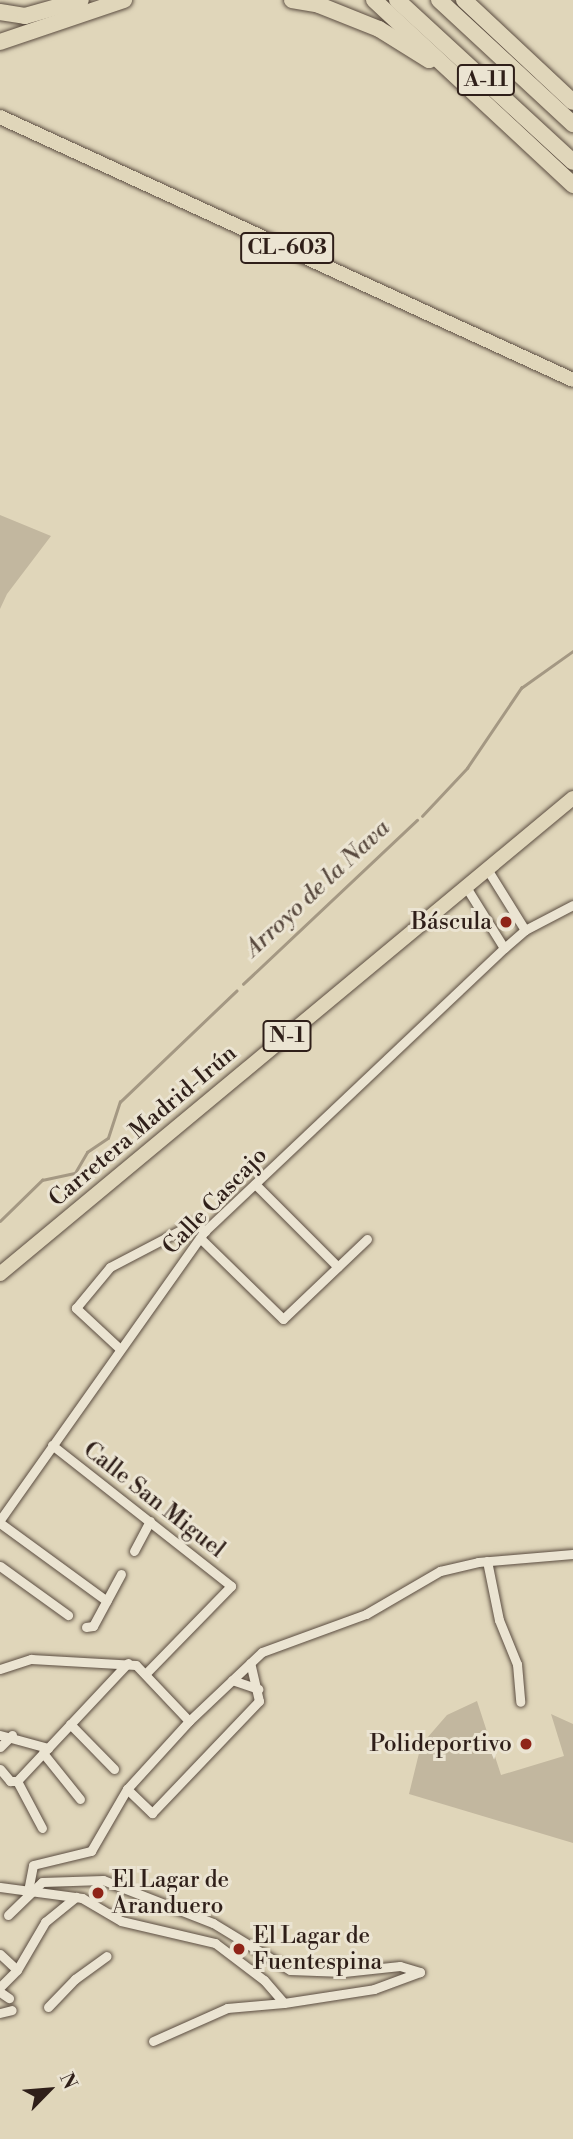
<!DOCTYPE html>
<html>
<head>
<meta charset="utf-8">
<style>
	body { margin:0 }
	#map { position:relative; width:573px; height:2139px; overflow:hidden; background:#e0d6ba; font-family:"Libre Bodoni",serif }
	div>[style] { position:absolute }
	.green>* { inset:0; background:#c2b79f }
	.stream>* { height:2.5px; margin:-1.25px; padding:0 1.25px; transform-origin:1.25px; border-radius:1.25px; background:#a49883 }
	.roads { filter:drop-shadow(0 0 2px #5b4d41) drop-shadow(0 0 2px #5b4d41) }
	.minor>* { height:9px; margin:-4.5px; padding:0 4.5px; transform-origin:4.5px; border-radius:4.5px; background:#ebe4d2 }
	.primary>* { height:14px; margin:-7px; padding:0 7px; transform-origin:7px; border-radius:7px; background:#e0d6ba }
	.trunk>* { height:14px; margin:-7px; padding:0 7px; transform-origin:7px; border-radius:7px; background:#e0d6ba }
	.motorway>* { height:16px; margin:-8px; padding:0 8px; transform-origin:8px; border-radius:8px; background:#e0d6ba }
	.dots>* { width:19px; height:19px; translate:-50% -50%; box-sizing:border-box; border:4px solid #ebe4d2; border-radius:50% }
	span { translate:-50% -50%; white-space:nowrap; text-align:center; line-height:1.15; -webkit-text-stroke:6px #ebe4d2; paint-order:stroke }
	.shield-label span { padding:2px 5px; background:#ebe4d2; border:2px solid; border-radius:5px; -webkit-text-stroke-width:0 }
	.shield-label { font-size:21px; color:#2f1f19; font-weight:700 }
	.poi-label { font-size:23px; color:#2f1f19 }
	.right { translate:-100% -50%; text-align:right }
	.left { translate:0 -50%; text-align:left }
	.street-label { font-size:23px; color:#2f1f19 }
	.water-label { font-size:24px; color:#58493e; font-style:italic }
	.north { position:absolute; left:14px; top:2055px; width:70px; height:70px; -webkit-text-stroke:5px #ebe4d2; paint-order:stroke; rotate:65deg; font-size:19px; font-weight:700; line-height:28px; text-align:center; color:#2f1f19 }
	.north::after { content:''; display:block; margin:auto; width:24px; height:32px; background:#2f1f19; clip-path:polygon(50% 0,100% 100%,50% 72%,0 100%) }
</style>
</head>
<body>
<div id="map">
	<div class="green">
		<div style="clip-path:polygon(0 515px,51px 536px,7px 594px,0 609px)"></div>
		<div style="clip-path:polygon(477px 1701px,501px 1775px,564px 1756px,551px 1714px,573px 1724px,573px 1843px,409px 1794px,421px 1745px,447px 1715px)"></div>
	</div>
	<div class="stream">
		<div style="left:422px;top:816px;width:66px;rotate:-46.8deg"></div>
		<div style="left:467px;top:768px;width:97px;rotate:-56deg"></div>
		<div style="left:521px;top:688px;width:64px;rotate:-35.4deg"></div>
		<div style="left:243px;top:984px;width:239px;rotate:-43.3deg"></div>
		<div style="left:0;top:1221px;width:59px;rotate:-44.3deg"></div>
		<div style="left:42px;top:1180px;width:34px;rotate:-12deg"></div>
		<div style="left:75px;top:1173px;width:24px;rotate:-60deg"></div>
		<div style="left:87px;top:1152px;width:25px;rotate:-34deg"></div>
		<div style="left:108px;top:1138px;width:38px;rotate:-72deg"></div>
		<div style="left:120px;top:1102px;width:161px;rotate:-43.7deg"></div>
	</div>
	<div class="roads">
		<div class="minor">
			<div style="left:487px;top:869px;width:72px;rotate:58.1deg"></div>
			<div style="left:525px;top:930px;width:28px;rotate:139deg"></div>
			<div style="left:525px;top:930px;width:54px;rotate:-27.5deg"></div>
			<div style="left:255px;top:1184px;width:117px;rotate:45deg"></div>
			<div style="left:200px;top:1238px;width:116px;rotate:44.3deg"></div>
			<div style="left:283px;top:1319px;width:116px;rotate:-43.6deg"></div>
			<div style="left:119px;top:1348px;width:59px;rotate:-137.1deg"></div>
			<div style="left:76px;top:1308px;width:53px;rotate:-50.3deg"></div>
			<div style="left:110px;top:1267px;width:95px;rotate:-27.6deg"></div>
			<div style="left:194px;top:1223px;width:14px;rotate:36deg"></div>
			<div style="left:52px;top:1445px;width:228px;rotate:38.2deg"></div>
			<div style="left:231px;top:1586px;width:123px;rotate:134.3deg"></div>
			<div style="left:0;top:1520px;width:354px;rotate:-54.7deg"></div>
			<div style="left:205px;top:1231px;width:412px;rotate:-43.4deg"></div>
			<div style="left:504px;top:948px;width:72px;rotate:-121.9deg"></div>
			<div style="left:0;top:1523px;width:132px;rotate:36.1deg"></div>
			<div style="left:134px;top:1551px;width:34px;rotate:-62deg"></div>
			<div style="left:487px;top:1561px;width:60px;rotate:78.5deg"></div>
			<div style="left:499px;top:1620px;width:48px;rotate:67.8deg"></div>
			<div style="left:517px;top:1664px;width:38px;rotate:85deg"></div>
			<div style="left:0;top:1566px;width:84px;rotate:35.8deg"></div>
			<div style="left:86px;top:1627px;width:7px;rotate:-8deg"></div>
			<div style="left:93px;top:1626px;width:59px;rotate:-61.7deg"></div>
			<div style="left:0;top:1669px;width:33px;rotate:-18deg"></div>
			<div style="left:31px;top:1659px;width:105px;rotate:3.3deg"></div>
			<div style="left:136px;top:1665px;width:77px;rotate:46.6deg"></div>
			<div style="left:232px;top:1680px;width:28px;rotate:19deg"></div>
			<div style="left:70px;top:1724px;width:63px;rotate:45.6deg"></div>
			<div style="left:0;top:1735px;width:50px;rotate:15.2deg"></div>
			<div style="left:0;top:1747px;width:17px;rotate:-45deg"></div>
			<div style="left:43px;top:1753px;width:59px;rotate:51.2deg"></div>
			<div style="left:0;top:1769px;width:16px;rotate:50deg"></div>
			<div style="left:10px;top:1781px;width:7px"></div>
			<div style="left:127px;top:1789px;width:35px;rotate:44deg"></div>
			<div style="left:152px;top:1813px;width:155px;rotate:-46.3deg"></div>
			<div style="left:259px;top:1701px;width:39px;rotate:-103deg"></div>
			<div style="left:42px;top:1828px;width:53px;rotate:-118deg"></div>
			<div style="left:17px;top:1781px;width:162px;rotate:-46.8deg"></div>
			<div style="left:0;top:1887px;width:83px;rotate:7.6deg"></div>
			<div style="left:82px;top:1898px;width:45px;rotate:30.5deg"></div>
			<div style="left:121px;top:1921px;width:97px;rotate:13.2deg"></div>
			<div style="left:215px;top:1943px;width:61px;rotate:37.1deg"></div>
			<div style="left:264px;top:1980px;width:30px;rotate:49deg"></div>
			<div style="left:284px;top:2003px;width:91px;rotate:-8.8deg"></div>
			<div style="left:374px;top:1989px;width:49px;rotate:-20.3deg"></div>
			<div style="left:28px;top:1891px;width:26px;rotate:-79deg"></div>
			<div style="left:33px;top:1865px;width:60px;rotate:-13.6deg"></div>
			<div style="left:91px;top:1851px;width:72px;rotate:-59.9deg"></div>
			<div style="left:127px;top:1789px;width:92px;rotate:-47.6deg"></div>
			<div style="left:189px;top:1721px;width:100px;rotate:-43.4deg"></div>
			<div style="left:262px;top:1652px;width:111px;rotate:-20.1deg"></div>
			<div style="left:366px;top:1614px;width:86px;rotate:-30.2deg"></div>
			<div style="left:440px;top:1571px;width:39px;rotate:-13deg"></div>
			<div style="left:478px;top:1562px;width:95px;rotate:-4.8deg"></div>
			<div style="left:8px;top:1915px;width:47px;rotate:-44.1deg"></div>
			<div style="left:42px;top:1882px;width:61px;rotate:-1.9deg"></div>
			<div style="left:103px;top:1880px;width:118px;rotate:21.4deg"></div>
			<div style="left:213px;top:1923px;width:90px;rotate:31.4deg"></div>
			<div style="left:290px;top:1970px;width:54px;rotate:2.1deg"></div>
			<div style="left:344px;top:1972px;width:56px;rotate:-6.1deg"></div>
			<div style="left:400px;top:1966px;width:21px;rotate:17deg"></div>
			<div style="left:0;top:1954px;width:23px;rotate:43deg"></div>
			<div style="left:0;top:1987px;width:24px;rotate:-45deg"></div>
			<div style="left:17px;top:1970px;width:56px;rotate:-59.7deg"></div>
			<div style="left:45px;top:1922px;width:40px;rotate:-39deg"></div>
			<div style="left:0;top:1992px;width:11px;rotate:34deg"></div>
			<div style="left:48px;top:2007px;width:39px;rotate:-46deg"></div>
			<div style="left:75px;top:1979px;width:39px;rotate:-36deg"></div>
			<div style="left:0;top:2013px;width:12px;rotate:-14deg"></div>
			<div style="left:153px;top:2041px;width:81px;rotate:-24deg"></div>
			<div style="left:227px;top:2008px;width:57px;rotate:-5deg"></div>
		</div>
		<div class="primary">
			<div style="left:0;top:117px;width:630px;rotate:24.65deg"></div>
		</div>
		<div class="trunk">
			<div style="left:0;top:1274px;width:745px;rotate:-39.72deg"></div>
		</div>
		<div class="motorway">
			<div style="left:292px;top:0;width:27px;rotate:10deg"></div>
			<div style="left:319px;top:5px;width:65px;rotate:21.8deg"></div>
			<div style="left:379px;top:29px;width:59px;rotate:31.8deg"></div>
			<div style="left:374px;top:0;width:272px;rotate:42.9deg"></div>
			<div style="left:397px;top:0;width:239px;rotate:42.6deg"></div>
			<div style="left:439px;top:0;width:183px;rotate:42.8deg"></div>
			<div style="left:464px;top:0;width:149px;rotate:43.1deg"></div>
			<div style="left:0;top:12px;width:25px;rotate:9deg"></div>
			<div style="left:25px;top:16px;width:58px;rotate:-15.9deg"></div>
			<div style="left:0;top:42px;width:131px;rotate:-18.7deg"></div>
		</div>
	</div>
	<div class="dots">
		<div style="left:506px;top:922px;background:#8f2418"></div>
		<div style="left:526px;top:1744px;background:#8f2418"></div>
		<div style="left:98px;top:1893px;background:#8f2418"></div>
		<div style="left:239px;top:1949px;background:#8f2418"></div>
	</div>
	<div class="shield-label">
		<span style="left:486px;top:80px">A-11</span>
		<span style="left:287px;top:248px">CL-603</span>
		<span style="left:287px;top:1036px">N-1</span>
	</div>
	<div class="poi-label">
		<span class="right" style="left:492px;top:922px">Báscula</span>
		<span class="right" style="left:512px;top:1744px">Polideportivo</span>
		<span class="left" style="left:112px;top:1893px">El Lagar de<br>Aranduero</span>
		<span class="left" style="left:253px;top:1949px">El Lagar de<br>Fuentespina</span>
	</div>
	<div class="street-label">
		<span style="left:143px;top:1126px;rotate:-40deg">Carretera Madrid-Irún</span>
		<span style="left:215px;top:1201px;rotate:-46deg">Calle Cascajo</span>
		<span style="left:154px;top:1500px;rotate:38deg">Calle San Miguel</span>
	</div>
	<div class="water-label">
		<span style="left:318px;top:889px;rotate:-43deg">Arroyo de la Nava</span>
	</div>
	<div class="north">N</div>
</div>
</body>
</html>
